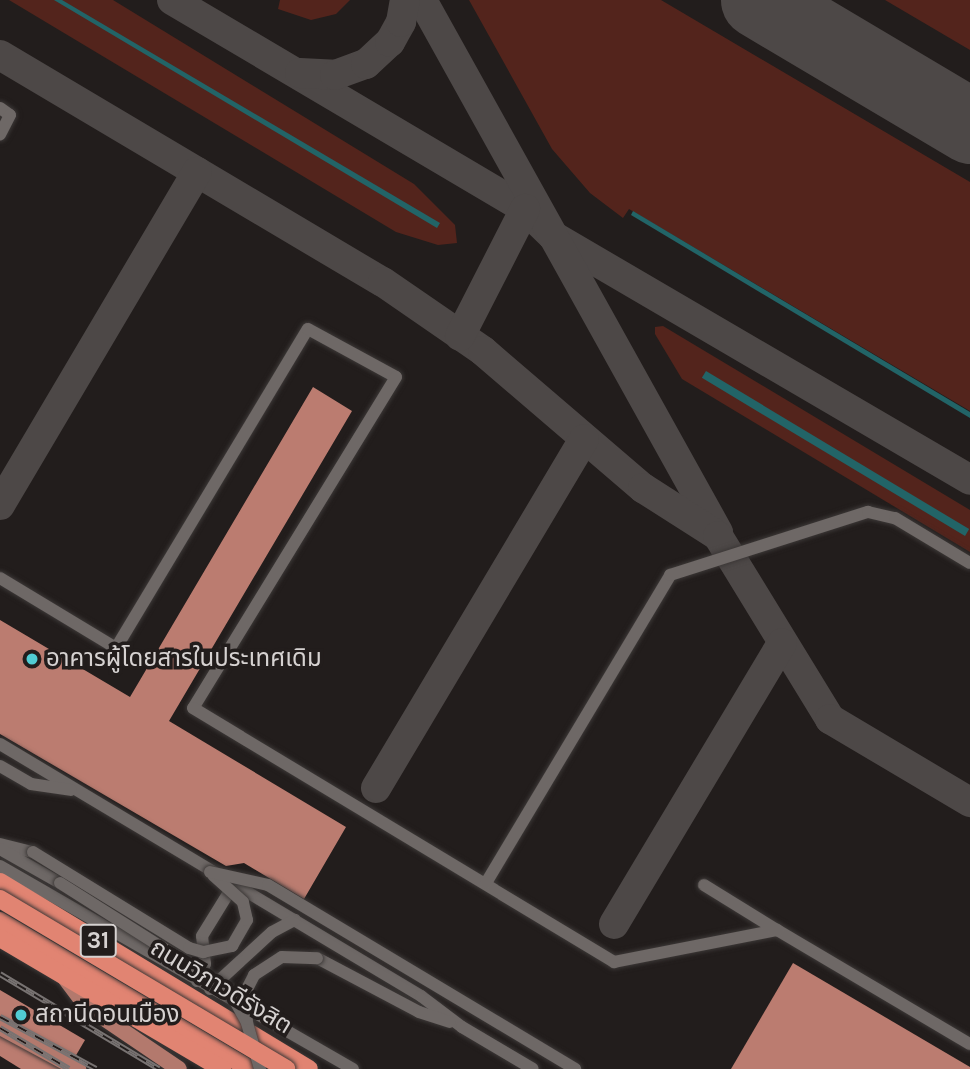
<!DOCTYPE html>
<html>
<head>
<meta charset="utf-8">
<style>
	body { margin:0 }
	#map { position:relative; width:970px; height:1069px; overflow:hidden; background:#221d1c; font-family:Karla,"Noto Sans Thai",sans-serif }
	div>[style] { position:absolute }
	.green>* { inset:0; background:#53241c }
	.water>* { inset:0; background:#226467; transform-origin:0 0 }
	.taxiway>* { height:30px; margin:-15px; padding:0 15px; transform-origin:15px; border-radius:15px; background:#4d4847 }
	.runway>* { height:75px; margin:-37.5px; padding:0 37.5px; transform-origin:37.5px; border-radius:37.5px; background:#4d4847 }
	.building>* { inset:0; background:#bb7c70 }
	.roads { filter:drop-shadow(0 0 2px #3c3837) drop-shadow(0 0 2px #3c3837) }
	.minor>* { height:12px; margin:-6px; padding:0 6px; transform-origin:6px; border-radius:6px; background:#6e6866 }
	.major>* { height:16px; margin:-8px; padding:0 8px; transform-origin:8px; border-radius:8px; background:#b3796d }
	.highway>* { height:18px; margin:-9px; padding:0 9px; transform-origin:9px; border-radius:9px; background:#e18472 }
	.rail>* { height:6px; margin-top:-3px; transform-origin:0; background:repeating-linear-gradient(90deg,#221d1c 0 10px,#787372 0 20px); box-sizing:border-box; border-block:2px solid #787372 }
	.bridges { filter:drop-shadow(0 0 2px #3c3837) drop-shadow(0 0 2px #3c3837) }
	.minor-bridge>* { height:12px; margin:-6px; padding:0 6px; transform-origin:6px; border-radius:6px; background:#6e6866 }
	.highway-bridge>* { height:18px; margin:-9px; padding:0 9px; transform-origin:9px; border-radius:9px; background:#e18472 }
	.dots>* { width:19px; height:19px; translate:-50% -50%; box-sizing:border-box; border:4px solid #221d1c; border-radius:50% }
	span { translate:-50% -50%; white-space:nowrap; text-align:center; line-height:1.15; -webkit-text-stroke:7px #221d1c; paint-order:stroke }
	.shield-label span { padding:2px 5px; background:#221d1c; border:2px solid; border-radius:5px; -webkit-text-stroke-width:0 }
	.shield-label { font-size:23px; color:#d6d2d1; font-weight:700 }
	.poi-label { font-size:24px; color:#d6d2d1 }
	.left { translate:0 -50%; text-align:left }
	.street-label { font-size:24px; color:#d6d2d1 }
</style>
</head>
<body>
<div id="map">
	<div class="green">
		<div style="clip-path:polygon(9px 0,113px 0,414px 184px,455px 225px,457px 243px,438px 245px,396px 232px)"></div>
		<div style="clip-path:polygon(280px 0,350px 0,336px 14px,311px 20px,278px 9px)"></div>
		<div style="clip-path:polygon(469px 0,661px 0,970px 182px,970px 411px,629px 209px,623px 218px,590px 193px,552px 149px)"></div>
		<div style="clip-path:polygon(885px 0,970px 0,970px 50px)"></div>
		<div style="clip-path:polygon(663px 326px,970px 510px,970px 552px,682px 379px,655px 334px,655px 327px)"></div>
	</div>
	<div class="water">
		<div style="clip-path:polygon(54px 0,62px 0,440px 223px,437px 228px)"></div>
		<div style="clip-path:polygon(633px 211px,970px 412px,970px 418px,631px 215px)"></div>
		<div style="left:706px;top:371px;width:307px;height:8px;rotate:31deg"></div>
	</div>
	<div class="taxiway">
		<div style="left:172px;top:0;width:410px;rotate:30.6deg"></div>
		<div style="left:525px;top:209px;width:39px;rotate:44deg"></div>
		<div style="left:553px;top:236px;width:483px;rotate:30.3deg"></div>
		<div style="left:422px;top:0;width:609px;rotate:60.91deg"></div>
		<div style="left:0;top:55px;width:445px;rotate:30.7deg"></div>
		<div style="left:383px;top:282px;width:121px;rotate:34.6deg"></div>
		<div style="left:483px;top:351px;width:211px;rotate:40.6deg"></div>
		<div style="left:643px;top:488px;width:89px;rotate:32.6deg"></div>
		<div style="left:718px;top:536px;width:215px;rotate:58.5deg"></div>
		<div style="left:830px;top:719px;width:163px;rotate:30.7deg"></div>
		<div style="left:300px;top:73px;width:35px;rotate:3deg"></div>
		<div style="left:335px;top:75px;width:33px;rotate:-20deg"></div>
		<div style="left:366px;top:64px;width:33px;rotate:-43deg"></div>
		<div style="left:390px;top:42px;width:23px;rotate:-61deg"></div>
		<div style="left:401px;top:22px;width:22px;rotate:-80deg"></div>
		<div style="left:460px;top:336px;width:143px;rotate:-62.9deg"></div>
		<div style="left:0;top:505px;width:387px;rotate:-59.4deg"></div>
		<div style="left:376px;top:788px;width:406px;rotate:-59.2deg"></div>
		<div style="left:614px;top:924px;width:327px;rotate:-59.1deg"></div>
	</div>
	<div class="runway">
		<div style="left:758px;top:0;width:247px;rotate:30.7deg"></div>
	</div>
	<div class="building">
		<div style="clip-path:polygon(313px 387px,352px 411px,169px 721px,346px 827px,304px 899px,244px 863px,226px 866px,0 734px,0 620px,130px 697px)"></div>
		<div style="clip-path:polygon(793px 963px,970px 1067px,970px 1069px,731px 1069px)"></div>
		<div style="clip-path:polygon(0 990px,85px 1040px,68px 1069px,21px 1069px,0 1056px)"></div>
	</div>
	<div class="roads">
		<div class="minor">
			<div style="left:0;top:108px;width:12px;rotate:35deg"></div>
			<div style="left:10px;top:115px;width:22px;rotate:117deg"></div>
			<div style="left:0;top:578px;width:135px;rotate:31.1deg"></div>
			<div style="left:116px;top:648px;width:372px;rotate:-59deg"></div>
			<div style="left:308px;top:329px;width:100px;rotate:28.6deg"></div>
			<div style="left:396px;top:377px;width:388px;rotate:121.5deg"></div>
			<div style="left:193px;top:708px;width:492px;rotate:31.1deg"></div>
			<div style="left:614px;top:962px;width:166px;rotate:-11.1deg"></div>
			<div style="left:777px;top:930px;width:224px;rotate:30.6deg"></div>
			<div style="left:0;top:744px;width:491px;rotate:30.9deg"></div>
			<div style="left:421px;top:996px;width:51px;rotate:37.1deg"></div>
			<div style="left:462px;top:1027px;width:82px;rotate:30.6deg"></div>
			<div style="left:0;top:766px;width:36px;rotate:30deg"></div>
			<div style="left:31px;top:784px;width:40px;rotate:8.5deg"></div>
			<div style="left:0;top:844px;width:34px;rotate:14deg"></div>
			<div style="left:0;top:849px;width:69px;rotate:29.5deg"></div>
			<div style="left:0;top:866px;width:407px;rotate:29.9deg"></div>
			<div style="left:486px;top:883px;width:359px;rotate:-59.1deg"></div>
			<div style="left:670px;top:575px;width:208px;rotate:-17.7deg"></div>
			<div style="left:868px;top:512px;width:28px;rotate:13deg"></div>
			<div style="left:895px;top:518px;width:87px;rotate:31deg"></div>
			<div style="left:704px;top:885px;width:86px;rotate:31.7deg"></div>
			<div style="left:317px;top:958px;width:115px;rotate:27.9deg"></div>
			<div style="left:419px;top:1012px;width:32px;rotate:18deg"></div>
			<div style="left:197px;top:981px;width:19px;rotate:-65deg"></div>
			<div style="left:205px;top:964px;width:28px;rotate:-96deg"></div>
			<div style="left:202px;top:936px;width:61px;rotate:-58.4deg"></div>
			<div style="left:210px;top:989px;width:84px;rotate:-42.6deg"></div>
			<div style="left:272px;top:932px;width:26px;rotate:-28deg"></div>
		</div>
		<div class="major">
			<div style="left:65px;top:978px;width:35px;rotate:53deg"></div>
			<div style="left:86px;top:1006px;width:112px;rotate:34.1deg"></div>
			<div style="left:0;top:1027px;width:89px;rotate:28.3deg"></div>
		</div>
		<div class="highway">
			<div style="left:0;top:882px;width:361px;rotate:31.2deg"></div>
			<div style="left:0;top:921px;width:291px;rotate:30.6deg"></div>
			<div style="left:0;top:938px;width:258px;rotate:30.5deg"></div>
		</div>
	</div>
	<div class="rail">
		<div style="left:0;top:974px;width:185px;rotate:30.9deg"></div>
		<div style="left:0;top:1017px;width:109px;rotate:28.4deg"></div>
		<div style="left:0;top:1028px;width:80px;rotate:30.7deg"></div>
	</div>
	<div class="bridges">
		<div class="minor-bridge">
			<div style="left:33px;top:852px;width:183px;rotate:31.6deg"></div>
			<div style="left:189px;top:948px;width:15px;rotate:16deg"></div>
			<div style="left:203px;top:952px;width:30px;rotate:-12deg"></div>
			<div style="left:232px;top:946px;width:30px;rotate:-60deg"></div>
			<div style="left:247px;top:920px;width:18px;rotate:-103deg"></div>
			<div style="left:243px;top:902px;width:40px;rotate:-138deg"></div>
			<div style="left:210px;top:872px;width:59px;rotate:12.6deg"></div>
			<div style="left:268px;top:885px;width:358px;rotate:30.9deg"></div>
			<div style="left:60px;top:883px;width:200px;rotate:32.3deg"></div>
			<div style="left:229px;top:990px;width:38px;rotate:61deg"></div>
			<div style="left:247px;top:1023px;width:48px;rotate:74.2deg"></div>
			<div style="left:247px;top:1019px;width:28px;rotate:-92deg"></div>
			<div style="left:246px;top:991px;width:18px;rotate:-63deg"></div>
			<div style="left:254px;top:975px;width:33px;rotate:-33deg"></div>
			<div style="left:282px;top:957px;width:35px;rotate:2deg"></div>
		</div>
		<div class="highway-bridge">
			<div style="left:0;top:899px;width:333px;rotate:30.7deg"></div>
		</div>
	</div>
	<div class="dots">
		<div style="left:32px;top:659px;background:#51ccd3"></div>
		<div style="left:21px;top:1015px;background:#51ccd3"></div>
	</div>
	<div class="shield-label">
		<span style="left:98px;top:941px">31</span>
	</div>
	<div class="poi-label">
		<span class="left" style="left:46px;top:659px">อาคารผู้โดยสารในประเทศเดิม</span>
		<span class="left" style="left:35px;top:1015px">สถานีดอนเมือง</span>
	</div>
	<div class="street-label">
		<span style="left:221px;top:987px;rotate:31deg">ถนนวิภาวดีรังสิต</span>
	</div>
</div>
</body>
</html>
